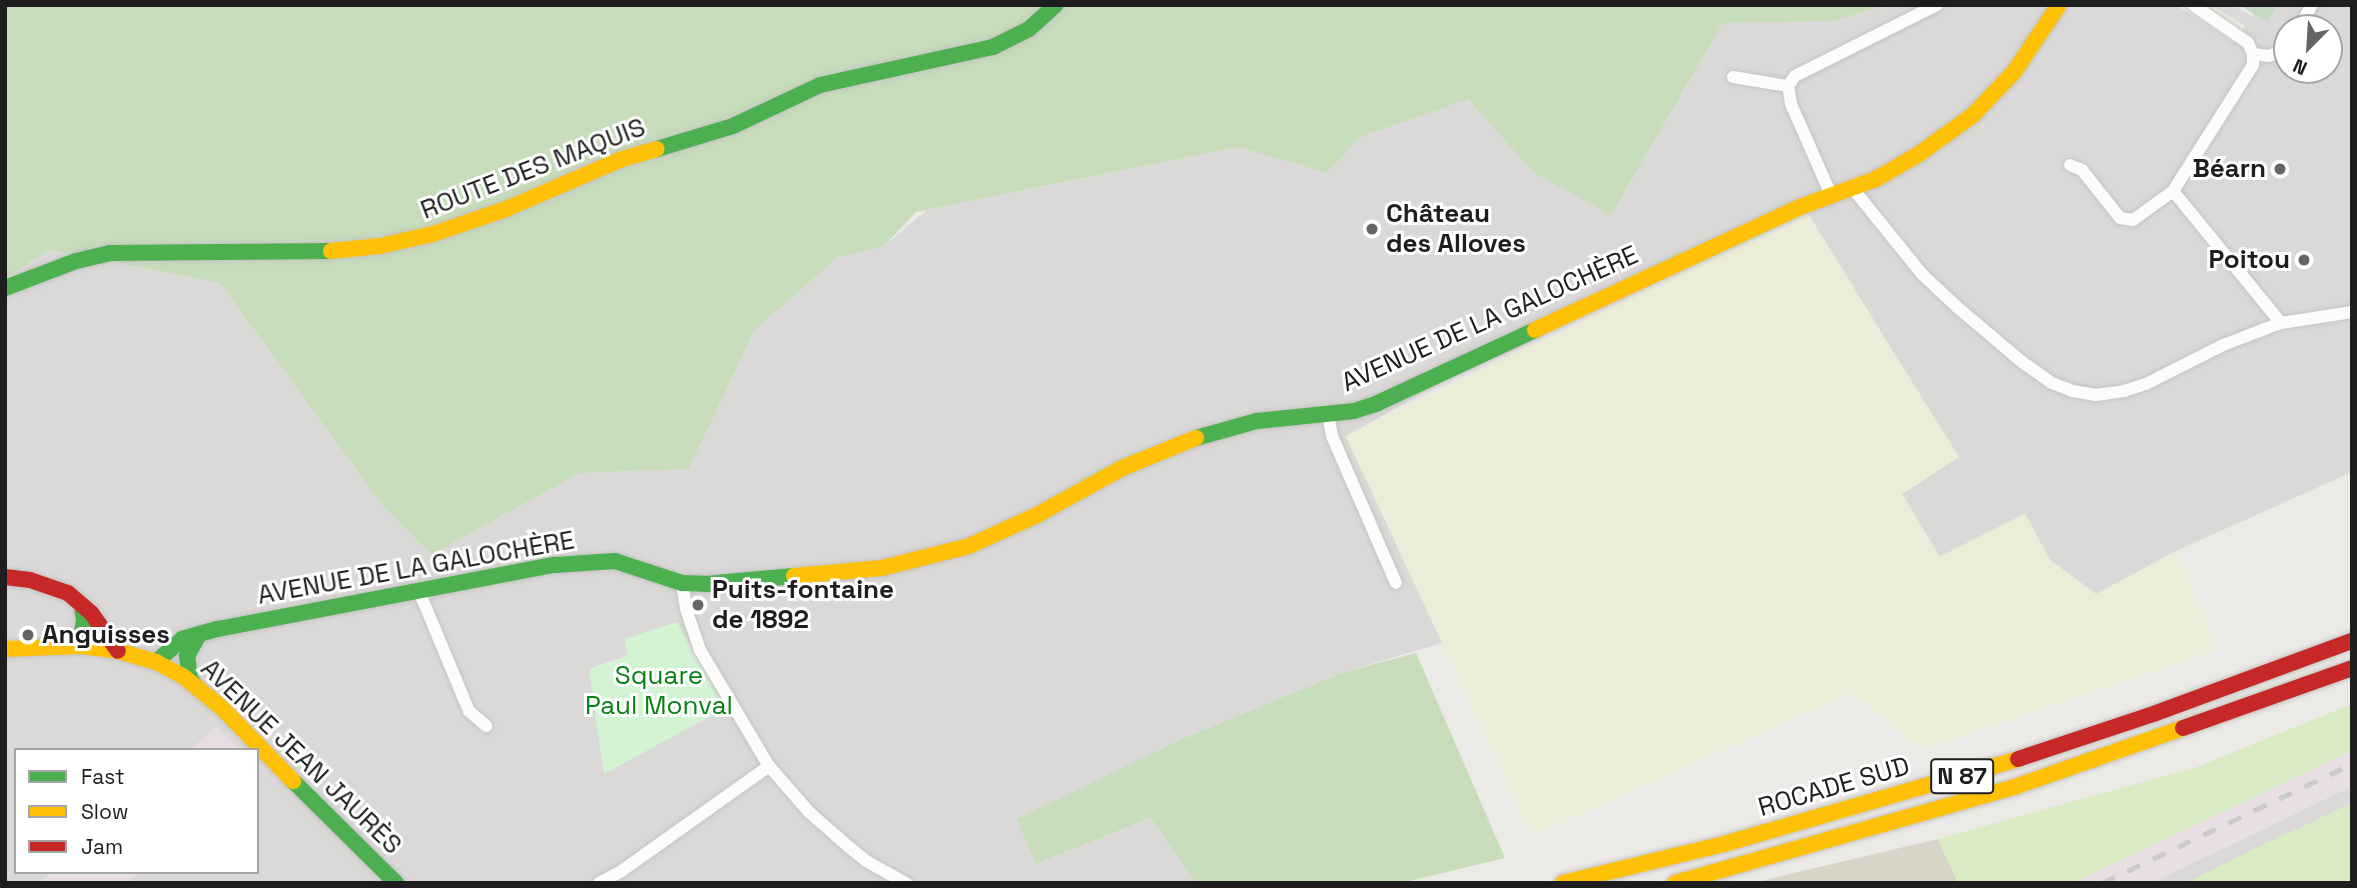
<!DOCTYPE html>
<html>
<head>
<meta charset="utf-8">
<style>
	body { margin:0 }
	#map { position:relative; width:2357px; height:888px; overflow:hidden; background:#eceae6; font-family:"Space Grotesk",sans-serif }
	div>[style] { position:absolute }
	.residential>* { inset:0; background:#dbd9d7 }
	.industrial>* { inset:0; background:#eadee5 }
	.religious>* { inset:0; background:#dadad8; transform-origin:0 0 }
	.construction>* { inset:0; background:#d6d5c7 }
	.farmland>* { inset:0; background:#ecedd8 }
	.grass>* { inset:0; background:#d8ebc3 }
	.forest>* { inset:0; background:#c6dcba }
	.cemetery>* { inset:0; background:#c4d8c4 }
	.park>* { inset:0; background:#d3f3d3 }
	.roads { filter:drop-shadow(0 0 2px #c5c4c2) drop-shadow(0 0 2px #c5c4c2) }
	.street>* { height:12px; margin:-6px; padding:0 6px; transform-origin:6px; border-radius:6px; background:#fcfcfb }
	.fast>* { height:16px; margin:-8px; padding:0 8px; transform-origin:8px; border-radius:8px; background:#4caf50 }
	.slow>* { height:16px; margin:-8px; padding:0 8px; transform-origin:8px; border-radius:8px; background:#ffc107 }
	.jam>* { height:16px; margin:-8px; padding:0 8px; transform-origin:8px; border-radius:8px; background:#c62828 }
	.rail>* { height:4.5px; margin-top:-2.25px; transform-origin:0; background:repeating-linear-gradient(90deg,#cacac9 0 14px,transparent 0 28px) }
	.dots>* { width:19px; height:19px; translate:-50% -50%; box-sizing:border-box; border:4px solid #fff; border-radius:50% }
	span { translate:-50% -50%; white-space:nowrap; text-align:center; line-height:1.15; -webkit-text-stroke:6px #fff; paint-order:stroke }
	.shield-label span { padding:2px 5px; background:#fff; border:2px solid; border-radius:5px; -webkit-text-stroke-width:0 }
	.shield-label { font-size:24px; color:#1e1e1e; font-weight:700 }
	.street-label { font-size:26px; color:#1e1e1e }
	.poi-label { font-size:26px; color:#1e1e1e; font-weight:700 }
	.right { translate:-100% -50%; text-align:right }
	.left { translate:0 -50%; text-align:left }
	.park-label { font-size:26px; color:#078012 }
	.frame { position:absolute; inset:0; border:7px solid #1e1e1e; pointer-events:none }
	.legend { position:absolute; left:14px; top:748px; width:245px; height:126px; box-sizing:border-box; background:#fff; border:2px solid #a5a5a5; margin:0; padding:9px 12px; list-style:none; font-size:21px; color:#1e1e1e }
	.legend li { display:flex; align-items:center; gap:14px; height:35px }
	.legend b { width:35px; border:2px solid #a5a5a5 }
	.north { position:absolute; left:2273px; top:14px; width:70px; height:70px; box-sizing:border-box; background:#fff; border:2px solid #a5a5a5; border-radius:50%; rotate:204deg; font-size:19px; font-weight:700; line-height:28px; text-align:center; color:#1e1e1e }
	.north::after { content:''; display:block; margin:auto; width:24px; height:32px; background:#666564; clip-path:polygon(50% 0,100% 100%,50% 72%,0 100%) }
</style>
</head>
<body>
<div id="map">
	<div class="residential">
		<div style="clip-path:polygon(evenodd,1888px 5px,2053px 5px,2012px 70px,1970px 113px,1854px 187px,1624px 284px,1608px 253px,1621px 283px,1346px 436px,1442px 643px,1344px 672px,1184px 738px,1036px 864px,1152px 818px,1196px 883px,5px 883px,5px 278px,50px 250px,220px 283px,382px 505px,431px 555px,580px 473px,689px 469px,754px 331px,838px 257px,883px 247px,927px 210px,1238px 147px,1327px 173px,1359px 138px,1468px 99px,1534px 172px,1611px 215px,1723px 23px,1830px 21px,1888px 5px,16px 750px,257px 750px,257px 872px,16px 872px,16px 750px)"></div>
		<div style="clip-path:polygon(evenodd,2065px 5px,2176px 5px,2234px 43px,2260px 5px,2352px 5px,2352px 472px,2176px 551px,2096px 594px,2050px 560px,2025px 514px,1940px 557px,1902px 494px,1958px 457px,1806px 210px,1853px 197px,1976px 120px,2065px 5px,2287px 28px,2329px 28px,2329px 70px,2287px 70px,2287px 28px)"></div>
		<div style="clip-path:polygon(2352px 786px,2352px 883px,2151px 883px)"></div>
	</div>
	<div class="industrial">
		<div style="clip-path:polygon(216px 727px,240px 750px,190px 750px)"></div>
		<div style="clip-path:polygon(2352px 751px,2352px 786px,2151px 883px,2072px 883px)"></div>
		<div style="clip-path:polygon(51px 872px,139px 872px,129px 879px,131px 883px,39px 883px)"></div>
	</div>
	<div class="religious">
		<div style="clip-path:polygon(2211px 5px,2234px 5px,2263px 23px,2257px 33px)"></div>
		<div style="left:2258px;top:76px;width:12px;height:122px;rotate:35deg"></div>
		<div style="left:2209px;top:201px;width:50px;height:13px;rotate:53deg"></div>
		<div style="left:448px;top:679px;width:41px;height:12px;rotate:70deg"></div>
	</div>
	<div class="construction">
		<div style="clip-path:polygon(1938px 839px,1958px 883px,1752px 883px)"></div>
	</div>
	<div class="farmland">
		<div style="clip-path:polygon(1806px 212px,1959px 457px,1902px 494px,1939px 557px,2025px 514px,2050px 560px,2096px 594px,2176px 552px,2218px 649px,1923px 750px,1851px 693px,1532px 836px,1346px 436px)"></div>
	</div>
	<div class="grass">
		<div style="clip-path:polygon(2352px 704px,2352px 751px,2072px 883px,1958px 883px,1938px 839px,2197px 767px)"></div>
		<div style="clip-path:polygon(2352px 803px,2352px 883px,2186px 883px,2252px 850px)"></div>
	</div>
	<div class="forest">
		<div style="clip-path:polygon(5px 5px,1888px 5px,1831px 21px,1723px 23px,1611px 215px,1534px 173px,1468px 99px,1359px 138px,1327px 173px,1238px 147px,916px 212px,883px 247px,838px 257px,754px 331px,689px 469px,580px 473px,431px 555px,382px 505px,220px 283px,50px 250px,5px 278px)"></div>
		<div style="clip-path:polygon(1416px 653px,1505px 858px,1401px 883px,1196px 883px,1151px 818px,1036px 864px,1017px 819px,1184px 738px,1344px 672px)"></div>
	</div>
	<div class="cemetery">
		<div style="clip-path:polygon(2239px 5px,2278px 5px,2267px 22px)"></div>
	</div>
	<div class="park">
		<div style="clip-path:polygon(677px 622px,725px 708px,604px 774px,589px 669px,628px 655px,625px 639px)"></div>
	</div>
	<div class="roads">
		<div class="street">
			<div style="left:2193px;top:5px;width:67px;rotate:34.6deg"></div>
			<div style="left:2248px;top:43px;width:12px;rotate:66deg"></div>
			<div style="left:2253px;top:54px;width:11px;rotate:90deg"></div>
			<div style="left:2253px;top:65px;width:149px;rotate:122.4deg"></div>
			<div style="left:2173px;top:191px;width:171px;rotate:50.7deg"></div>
			<div style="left:2299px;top:28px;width:26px;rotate:-61deg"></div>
			<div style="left:2253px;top:54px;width:16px;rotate:7deg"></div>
			<div style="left:2269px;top:56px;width:20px;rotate:-24deg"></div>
			<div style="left:1733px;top:77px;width:56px;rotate:9.3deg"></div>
			<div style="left:2070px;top:165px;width:13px;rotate:23deg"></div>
			<div style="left:2082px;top:170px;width:61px;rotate:51.6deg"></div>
			<div style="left:2120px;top:218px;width:13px;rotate:9deg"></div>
			<div style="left:2133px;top:220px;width:49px;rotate:-35.9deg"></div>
			<div style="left:1854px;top:190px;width:108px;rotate:51deg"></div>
			<div style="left:1922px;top:274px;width:48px;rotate:43.3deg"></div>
			<div style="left:1957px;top:307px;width:85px;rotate:40.2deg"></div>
			<div style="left:2022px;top:362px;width:37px;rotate:35deg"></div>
			<div style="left:2052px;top:383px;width:22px;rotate:21deg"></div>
			<div style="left:2073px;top:391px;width:23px;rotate:10deg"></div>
			<div style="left:2096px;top:395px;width:28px;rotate:-8deg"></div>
			<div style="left:2124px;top:391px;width:23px;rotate:-18deg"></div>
			<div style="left:2146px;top:384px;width:86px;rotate:-26.9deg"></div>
			<div style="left:2223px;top:345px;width:62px;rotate:-20.8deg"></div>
			<div style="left:2281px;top:323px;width:72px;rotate:-8.8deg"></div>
			<div style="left:1832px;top:197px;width:102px;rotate:-113.8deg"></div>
			<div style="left:1791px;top:104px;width:18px;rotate:-99deg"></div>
			<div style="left:1788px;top:86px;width:12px;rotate:-55deg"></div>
			<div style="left:1795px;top:76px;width:159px;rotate:-26.6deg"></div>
			<div style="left:1328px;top:415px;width:21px;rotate:79deg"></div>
			<div style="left:1332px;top:436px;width:160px;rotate:66.5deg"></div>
			<div style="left:682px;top:583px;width:26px;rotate:81deg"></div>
			<div style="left:686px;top:609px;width:43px;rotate:71.1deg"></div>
			<div style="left:700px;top:650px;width:135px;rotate:59.3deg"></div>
			<div style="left:769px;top:766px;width:61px;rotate:49deg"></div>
			<div style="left:809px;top:812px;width:53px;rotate:41.2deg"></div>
			<div style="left:849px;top:847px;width:22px;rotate:39deg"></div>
			<div style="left:866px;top:861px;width:46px;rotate:28.8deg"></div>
			<div style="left:419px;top:591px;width:130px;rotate:67.4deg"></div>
			<div style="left:469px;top:711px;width:23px;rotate:41deg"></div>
			<div style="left:599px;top:883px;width:24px;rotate:-28deg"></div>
			<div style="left:620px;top:872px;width:183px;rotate:-35.4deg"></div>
		</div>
		<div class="fast">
			<div style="left:657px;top:149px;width:79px;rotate:-16.8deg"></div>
			<div style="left:733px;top:126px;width:96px;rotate:-25.2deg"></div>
			<div style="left:820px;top:85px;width:177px;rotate:-12.4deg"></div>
			<div style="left:993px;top:47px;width:40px;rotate:-26.6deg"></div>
			<div style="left:1029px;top:29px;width:36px;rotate:-42deg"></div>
			<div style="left:5px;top:288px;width:76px;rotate:-20.8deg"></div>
			<div style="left:76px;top:261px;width:35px;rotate:-13deg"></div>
			<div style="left:110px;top:253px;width:221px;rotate:-0.5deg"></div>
			<div style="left:1196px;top:438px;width:63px;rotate:-15.6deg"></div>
			<div style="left:1257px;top:421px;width:98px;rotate:-5.9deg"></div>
			<div style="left:1354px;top:411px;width:25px;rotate:-18deg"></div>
			<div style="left:1378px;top:403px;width:173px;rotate:-24.9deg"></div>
			<div style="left:80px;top:646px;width:26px;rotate:-81deg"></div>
			<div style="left:84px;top:620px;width:15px;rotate:-98deg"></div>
			<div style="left:156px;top:662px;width:35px;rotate:-41deg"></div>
			<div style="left:182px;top:639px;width:37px;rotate:-16deg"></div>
			<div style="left:218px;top:629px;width:343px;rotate:-10.8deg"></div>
			<div style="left:555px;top:565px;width:60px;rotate:-3.8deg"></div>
			<div style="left:615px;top:561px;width:71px;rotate:18.2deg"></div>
			<div style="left:682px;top:583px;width:24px;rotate:2deg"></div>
			<div style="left:706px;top:584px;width:88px;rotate:-5.2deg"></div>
			<div style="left:194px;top:684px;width:6px;rotate:-129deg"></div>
			<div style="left:190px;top:679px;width:23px;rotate:-97deg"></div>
			<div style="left:187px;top:656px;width:25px;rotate:-61deg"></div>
			<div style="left:293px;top:781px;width:145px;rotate:44.7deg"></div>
		</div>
		<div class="slow">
			<div style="left:331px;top:251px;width:49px;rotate:-5.8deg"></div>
			<div style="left:380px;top:246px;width:54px;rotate:-12.8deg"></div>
			<div style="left:433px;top:234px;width:77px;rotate:-18.9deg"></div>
			<div style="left:506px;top:209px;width:126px;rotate:-23.3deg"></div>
			<div style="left:622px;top:159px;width:36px;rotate:-16deg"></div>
			<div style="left:1535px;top:330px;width:292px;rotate:-24.9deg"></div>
			<div style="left:1800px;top:207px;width:81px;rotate:-20.2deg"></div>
			<div style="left:1876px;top:179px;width:50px;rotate:-30.2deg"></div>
			<div style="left:1919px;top:154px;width:67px;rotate:-35.8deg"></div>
			<div style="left:1973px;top:115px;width:59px;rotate:-46.4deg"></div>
			<div style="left:2014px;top:72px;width:81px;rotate:-56.1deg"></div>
			<div style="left:794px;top:576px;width:88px;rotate:-5.2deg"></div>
			<div style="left:882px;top:568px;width:90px;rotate:-14.2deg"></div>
			<div style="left:969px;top:546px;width:75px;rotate:-24.5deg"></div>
			<div style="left:1037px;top:515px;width:97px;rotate:-28.9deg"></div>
			<div style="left:1122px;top:468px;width:80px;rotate:-22.1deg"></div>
			<div style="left:5px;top:649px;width:75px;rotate:-2.3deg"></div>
			<div style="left:80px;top:646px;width:38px;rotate:7deg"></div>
			<div style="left:118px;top:651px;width:40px;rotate:16deg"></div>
			<div style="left:156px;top:662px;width:32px;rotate:28deg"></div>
			<div style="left:184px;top:677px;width:49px;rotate:39.2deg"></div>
			<div style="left:222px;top:708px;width:102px;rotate:45.8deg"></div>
			<div style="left:1563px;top:883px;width:166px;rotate:-13.6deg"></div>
			<div style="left:1724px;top:844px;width:306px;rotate:-16.1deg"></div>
			<div style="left:1675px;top:883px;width:355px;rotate:-15.8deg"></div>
			<div style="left:2017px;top:786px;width:176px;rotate:-19.3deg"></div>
		</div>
		<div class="jam">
			<div style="left:5px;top:577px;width:25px;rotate:7deg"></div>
			<div style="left:30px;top:580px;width:40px;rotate:18.9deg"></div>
			<div style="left:68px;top:593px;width:32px;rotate:41deg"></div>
			<div style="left:92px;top:614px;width:45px;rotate:54.9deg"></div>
			<div style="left:2183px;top:728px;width:179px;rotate:-19.5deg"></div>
			<div style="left:2018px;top:759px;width:145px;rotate:-18.4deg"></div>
			<div style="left:2156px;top:713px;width:209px;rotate:-20.2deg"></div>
		</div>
	</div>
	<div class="rail">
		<div style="left:2102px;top:883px;width:277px;rotate:-25.5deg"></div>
	</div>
	<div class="dots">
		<div style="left:2280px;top:169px;background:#666564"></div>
		<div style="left:1372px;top:229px;background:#666564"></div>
		<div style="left:2304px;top:260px;background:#666564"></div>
		<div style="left:698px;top:605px;background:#666564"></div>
		<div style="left:28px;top:635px;background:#666564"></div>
	</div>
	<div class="shield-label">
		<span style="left:1962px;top:776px">N 87</span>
	</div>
	<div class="street-label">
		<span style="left:533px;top:169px;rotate:-21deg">ROUTE DES MAQUIS</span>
		<span style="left:1490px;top:319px;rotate:-24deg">AVENUE DE LA GALOCHÈRE</span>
		<span style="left:416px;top:568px;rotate:-10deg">AVENUE DE LA GALOCHÈRE</span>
		<span style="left:301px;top:757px;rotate:44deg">AVENUE JEAN JAURÈS</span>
		<span style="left:1834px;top:787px;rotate:-16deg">ROCADE SUD</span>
	</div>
	<div class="poi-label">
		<span class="right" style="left:2266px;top:169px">Béarn</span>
		<span class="left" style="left:1386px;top:229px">Château<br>des Alloves</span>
		<span class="right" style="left:2290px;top:260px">Poitou</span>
		<span class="left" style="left:712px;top:605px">Puits-fontaine<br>de 1892</span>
		<span class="left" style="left:42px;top:635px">Anguisses</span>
	</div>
	<div class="park-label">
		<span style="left:659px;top:691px">Square<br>Paul Monval</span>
	</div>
	<div class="frame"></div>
	<ul class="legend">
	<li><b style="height:9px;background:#4caf50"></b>Fast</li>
	<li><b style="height:9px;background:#ffc107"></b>Slow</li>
	<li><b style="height:9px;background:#c62828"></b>Jam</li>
	</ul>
	<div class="north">N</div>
</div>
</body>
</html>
